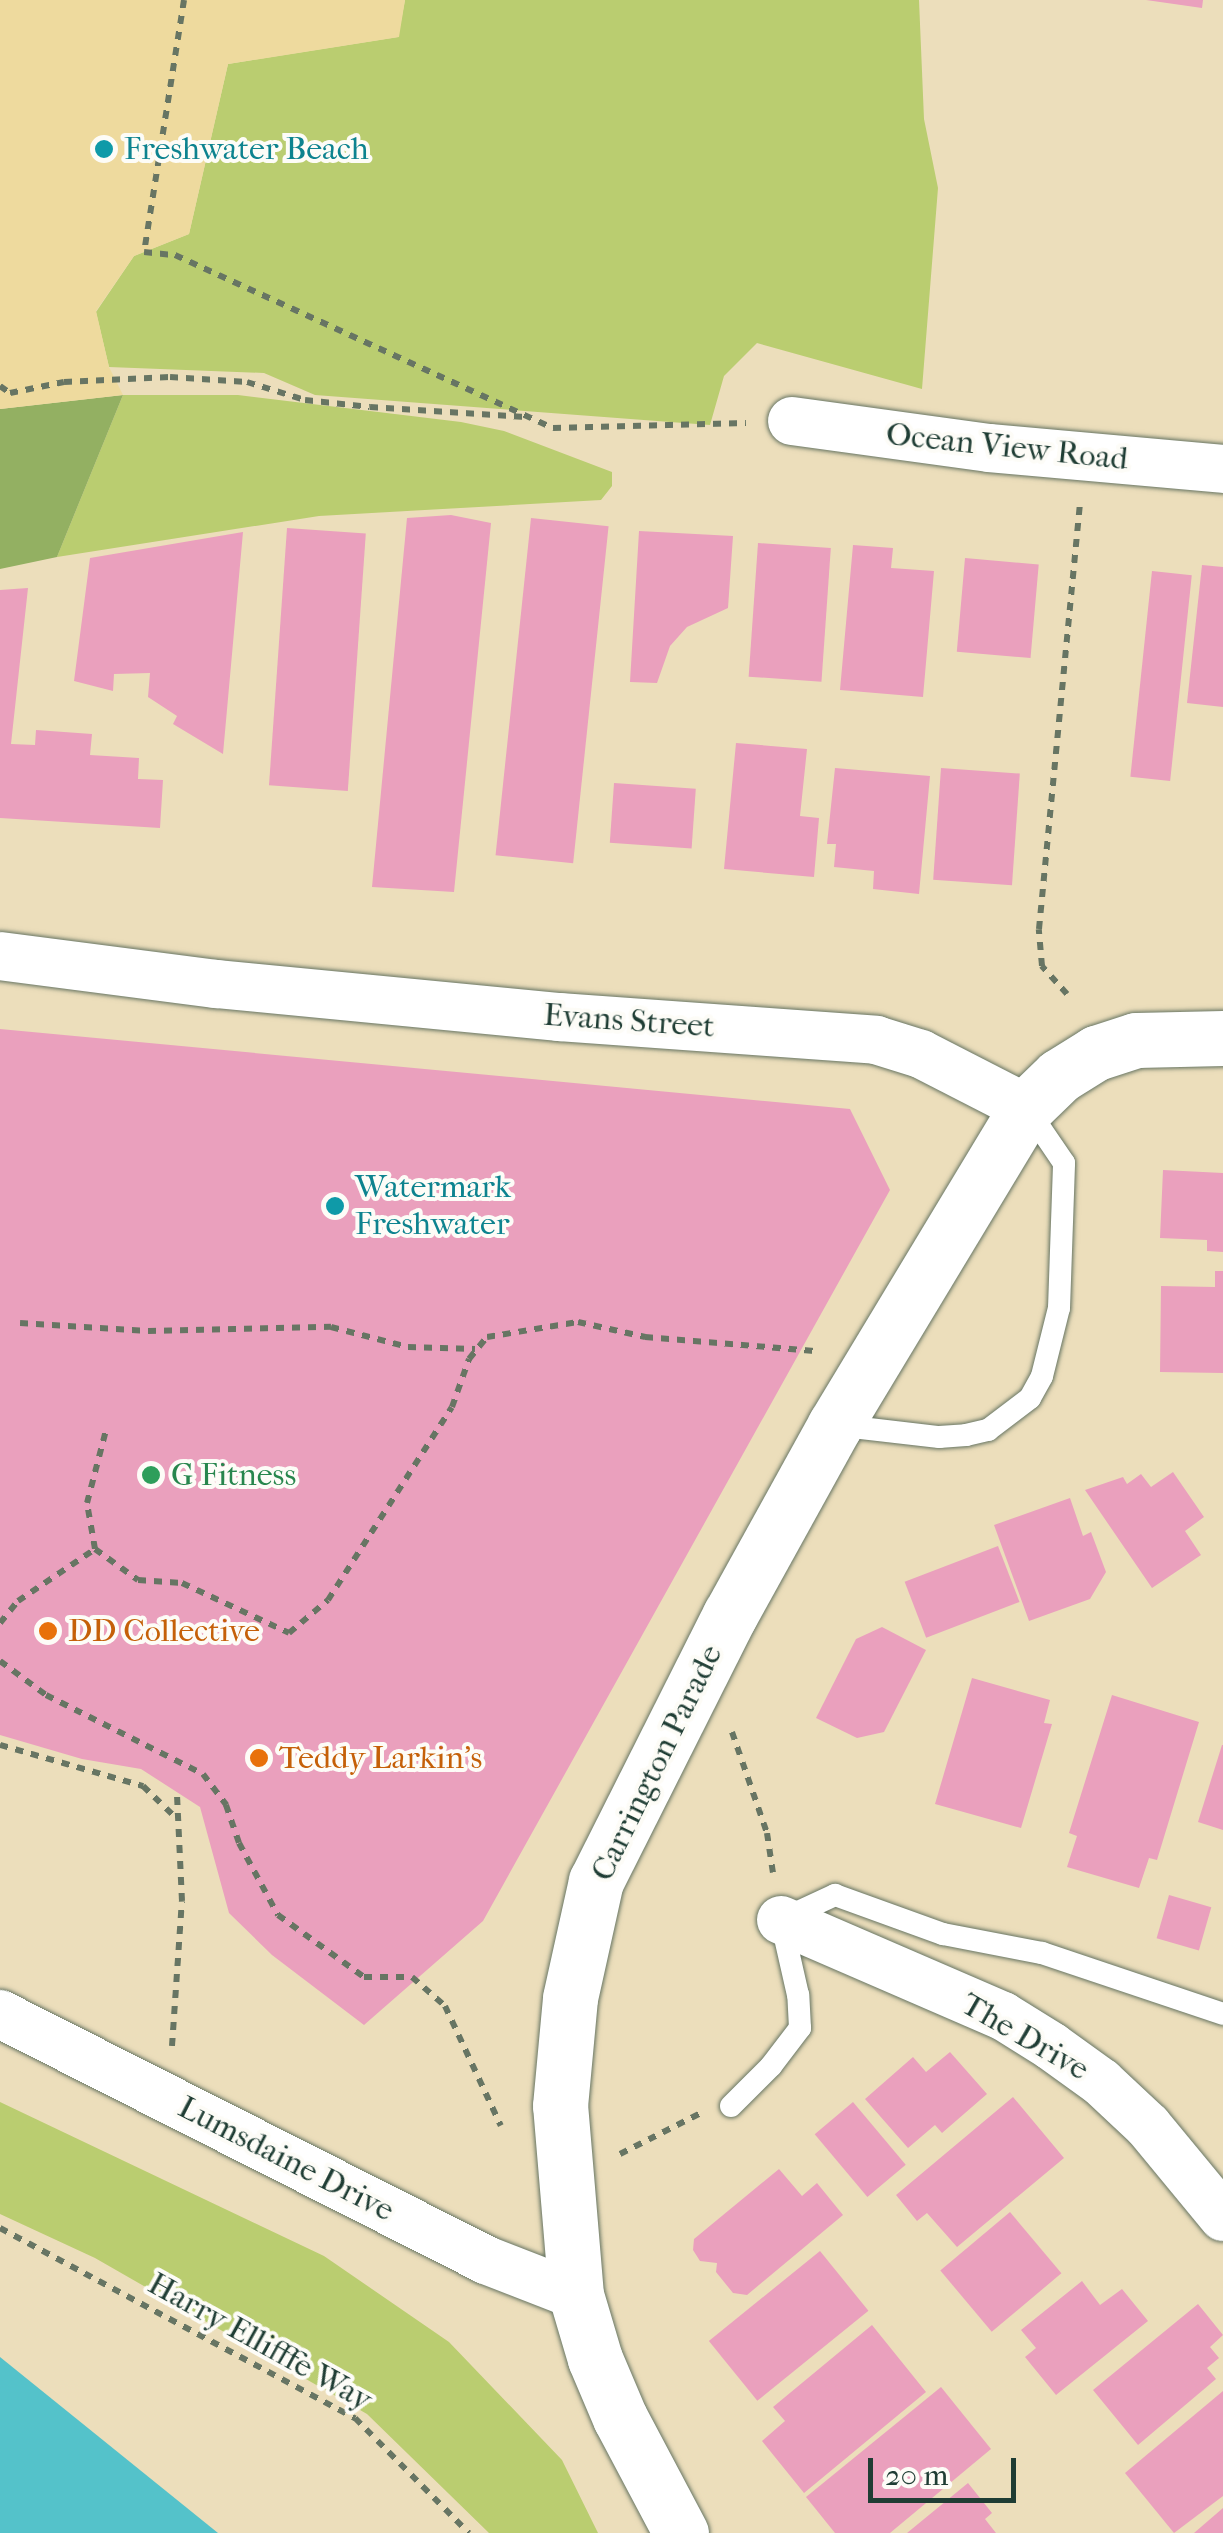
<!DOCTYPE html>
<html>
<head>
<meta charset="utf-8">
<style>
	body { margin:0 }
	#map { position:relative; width:1223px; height:2533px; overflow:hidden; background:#ecdebb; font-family:"IM FELL French Canon",serif }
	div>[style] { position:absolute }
	.green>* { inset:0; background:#bacd70 }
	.forest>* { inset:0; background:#93b062 }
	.sand>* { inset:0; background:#eeda9e }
	.water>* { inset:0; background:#54c2ca }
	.building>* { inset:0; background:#eaa0bd; transform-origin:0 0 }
	.path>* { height:6px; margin-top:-3px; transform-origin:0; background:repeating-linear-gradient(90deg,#677563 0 8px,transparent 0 16px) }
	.roads { filter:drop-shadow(0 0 2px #677563) drop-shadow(0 0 2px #677563) }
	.lane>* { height:22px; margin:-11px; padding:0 11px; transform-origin:11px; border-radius:11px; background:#fff }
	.street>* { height:48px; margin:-24px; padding:0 24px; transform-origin:24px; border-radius:24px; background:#fff }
	.secondary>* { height:55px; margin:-27.5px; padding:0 27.5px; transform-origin:27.5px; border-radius:27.5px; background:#fff }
	.dots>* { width:28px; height:28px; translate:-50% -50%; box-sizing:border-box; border:5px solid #fdfcf7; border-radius:50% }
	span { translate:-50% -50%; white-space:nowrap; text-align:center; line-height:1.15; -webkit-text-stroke:8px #fdfcf7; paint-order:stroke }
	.culture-label { font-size:32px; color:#0d838f }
	.left { translate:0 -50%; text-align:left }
	.street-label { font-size:32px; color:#1f3d34 }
	.leisure-label { font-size:32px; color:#27864d }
	.food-label { font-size:32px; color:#c56008 }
	.scale { position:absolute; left:868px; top:2458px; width:148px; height:45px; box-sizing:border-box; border:5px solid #1f3d34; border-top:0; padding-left:12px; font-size:30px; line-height:35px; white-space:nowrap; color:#1f3d34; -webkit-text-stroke:8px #fdfcf7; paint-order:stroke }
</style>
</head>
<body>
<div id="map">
	<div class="green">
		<div style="clip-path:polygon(405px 0,919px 0,924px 119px,938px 188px,922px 389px,757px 343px,724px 376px,710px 425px,315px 395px,264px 373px,109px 367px,96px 312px,134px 256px,189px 234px,228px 64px,398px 37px)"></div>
		<div style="clip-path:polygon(123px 395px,238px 395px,461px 422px,504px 431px,612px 472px,612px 486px,601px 500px,319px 516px,57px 557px)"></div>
		<div style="clip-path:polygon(0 2102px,324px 2256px,449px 2342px,562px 2460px,598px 2533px,489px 2533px,367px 2414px,95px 2258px,0 2214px)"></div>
	</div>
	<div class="forest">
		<div style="clip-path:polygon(123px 395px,57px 557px,0 569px,0 409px)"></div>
	</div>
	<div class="sand">
		<div style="clip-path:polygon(0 0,405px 0,399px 37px,228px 64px,189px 234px,134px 256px,96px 311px,109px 367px,123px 395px,0 409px)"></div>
	</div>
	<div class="water">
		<div style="clip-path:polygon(0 2357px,218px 2533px,0 2533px)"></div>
	</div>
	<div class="building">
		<div style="clip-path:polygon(1146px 0,1203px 0,1202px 8px)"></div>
		<div style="clip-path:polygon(451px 515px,491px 523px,454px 892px,372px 887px,407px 518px)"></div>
		<div style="left:531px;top:518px;width:78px;height:339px;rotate:6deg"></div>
		<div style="left:287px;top:528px;width:79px;height:258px;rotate:4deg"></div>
		<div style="clip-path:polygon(639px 531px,733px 536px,728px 608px,687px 627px,670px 646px,657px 683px,630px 682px)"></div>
		<div style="clip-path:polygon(243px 532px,223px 754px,173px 724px,177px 716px,148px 697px,150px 673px,114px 674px,113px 691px,74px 681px,90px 558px)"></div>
		<div style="left:758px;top:543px;width:73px;height:134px;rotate:4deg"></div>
		<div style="clip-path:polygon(853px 545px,893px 548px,891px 568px,934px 571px,923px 697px,840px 690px)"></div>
		<div style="left:965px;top:558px;width:74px;height:94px;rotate:5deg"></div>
		<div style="clip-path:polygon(1202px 565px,1223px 567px,1223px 707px,1187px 703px)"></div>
		<div style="left:1152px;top:571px;width:40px;height:207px;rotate:6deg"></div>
		<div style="clip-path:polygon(28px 588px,11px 744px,35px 745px,36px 730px,92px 734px,90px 755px,139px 758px,138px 779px,163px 780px,160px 828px,0 818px,0 590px)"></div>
		<div style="clip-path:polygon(736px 743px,807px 749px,800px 816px,819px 818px,814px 877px,724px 869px)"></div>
		<div style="clip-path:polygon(835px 768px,930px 776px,919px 894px,873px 889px,874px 871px,834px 867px,836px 844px,827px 844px)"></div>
		<div style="left:941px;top:768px;width:79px;height:112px;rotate:4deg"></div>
		<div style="left:614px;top:783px;width:82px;height:60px;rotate:4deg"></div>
		<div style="clip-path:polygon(0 1029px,850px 1109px,890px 1190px,483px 1921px,364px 2025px,272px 1955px,229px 1913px,200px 1807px,141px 1769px,82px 1759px,0 1735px)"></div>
		<div style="clip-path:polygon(1163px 1170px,1223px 1173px,1223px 1252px,1207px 1251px,1207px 1240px,1160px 1238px)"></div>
		<div style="clip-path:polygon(1215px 1271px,1223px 1271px,1223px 1373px,1160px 1372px,1161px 1286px,1215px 1287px)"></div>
		<div style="clip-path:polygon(1173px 1472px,1204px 1517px,1185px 1531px,1201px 1555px,1152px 1588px,1085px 1490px,1123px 1477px,1127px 1484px,1141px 1474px,1151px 1487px)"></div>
		<div style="clip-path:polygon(1070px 1498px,1083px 1536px,1091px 1532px,1106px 1572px,1090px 1599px,1029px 1621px,994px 1525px)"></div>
		<div style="left:998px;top:1546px;width:60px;height:100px;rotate:69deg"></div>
		<div style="clip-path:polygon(882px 1627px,926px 1650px,884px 1732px,857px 1738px,816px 1718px,856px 1639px)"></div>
		<div style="clip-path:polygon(972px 1678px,1050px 1700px,1044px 1723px,1052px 1724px,1021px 1828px,935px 1804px)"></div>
		<div style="clip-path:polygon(1112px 1695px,1199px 1722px,1157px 1860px,1149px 1858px,1139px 1888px,1067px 1867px,1077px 1836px,1069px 1833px)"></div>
		<div style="clip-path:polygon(1222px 1745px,1223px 1745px,1223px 1830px,1198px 1822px)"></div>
		<div style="left:1169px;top:1895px;width:44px;height:45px;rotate:16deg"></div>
		<div style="clip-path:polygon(950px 2052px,987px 2094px,942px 2133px,935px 2125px,908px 2148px,865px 2099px,913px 2057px,926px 2072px)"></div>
		<div style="clip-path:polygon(1013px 2097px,1064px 2158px,957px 2247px,927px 2213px,917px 2221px,896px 2195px)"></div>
		<div style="left:853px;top:2102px;width:82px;height:50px;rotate:50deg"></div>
		<div style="clip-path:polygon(779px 2169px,802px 2196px,817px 2183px,843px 2215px,747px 2295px,733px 2293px,716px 2272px,717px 2263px,700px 2261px,693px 2250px,694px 2239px)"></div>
		<div style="left:1010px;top:2212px;width:80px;height:91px;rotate:50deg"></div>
		<div style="left:820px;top:2251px;width:77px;height:143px;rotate:51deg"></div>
		<div style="clip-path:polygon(1082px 2281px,1100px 2305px,1122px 2289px,1148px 2321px,1056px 2395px,1025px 2357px,1036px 2348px,1021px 2330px)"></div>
		<div style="clip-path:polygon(1198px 2304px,1223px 2335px,1210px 2347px,1219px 2358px,1207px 2368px,1216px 2379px,1138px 2445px,1093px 2390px)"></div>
		<div style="clip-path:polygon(872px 2325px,926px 2392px,804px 2493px,762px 2441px,785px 2421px,773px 2407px)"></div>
		<div style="clip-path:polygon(941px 2387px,991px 2449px,890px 2533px,835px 2533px,806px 2497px)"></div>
		<div style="clip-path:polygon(1223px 2391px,1223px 2496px,1174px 2533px,1125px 2473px)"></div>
		<div style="clip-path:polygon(968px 2483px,992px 2513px,985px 2519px,996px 2533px,907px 2533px)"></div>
		<div style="clip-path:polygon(1223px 2508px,1223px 2533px,1194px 2533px)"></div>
	</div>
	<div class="path">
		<div style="left:184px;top:0;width:255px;rotate:99deg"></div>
		<div style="left:144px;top:252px;width:31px;rotate:6deg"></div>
		<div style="left:175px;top:255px;width:416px;rotate:24.6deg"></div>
		<div style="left:553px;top:428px;width:193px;rotate:-1.5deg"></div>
		<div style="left:0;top:386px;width:12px;rotate:35deg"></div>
		<div style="left:10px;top:393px;width:55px;rotate:-11.5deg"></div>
		<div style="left:64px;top:382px;width:106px;rotate:-2.7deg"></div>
		<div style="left:170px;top:377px;width:77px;rotate:3.7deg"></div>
		<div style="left:247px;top:382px;width:61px;rotate:17.2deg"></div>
		<div style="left:305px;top:400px;width:65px;rotate:6.1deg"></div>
		<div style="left:370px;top:407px;width:156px;rotate:3.7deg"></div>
		<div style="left:1067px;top:994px;width:38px;rotate:-132deg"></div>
		<div style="left:1042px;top:966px;width:37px;rotate:-95deg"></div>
		<div style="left:1039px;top:929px;width:429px;rotate:-84.5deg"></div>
		<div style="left:20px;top:1323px;width:128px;rotate:3.6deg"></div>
		<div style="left:148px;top:1331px;width:183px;rotate:-1.3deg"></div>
		<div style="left:331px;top:1327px;width:80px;rotate:14.6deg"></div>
		<div style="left:408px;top:1347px;width:67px;rotate:1.7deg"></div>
		<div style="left:95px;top:1549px;width:53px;rotate:35.8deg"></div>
		<div style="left:138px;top:1580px;width:44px;rotate:3.9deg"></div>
		<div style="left:182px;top:1583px;width:118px;rotate:25deg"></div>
		<div style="left:289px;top:1633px;width:51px;rotate:-40.2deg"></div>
		<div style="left:328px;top:1600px;width:229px;rotate:-57.3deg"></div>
		<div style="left:452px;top:1407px;width:51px;rotate:-70.5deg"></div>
		<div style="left:469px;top:1359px;width:28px;rotate:-51deg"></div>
		<div style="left:487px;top:1337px;width:92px;rotate:-9.4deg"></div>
		<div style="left:578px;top:1322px;width:69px;rotate:12.6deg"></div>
		<div style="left:645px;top:1337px;width:173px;rotate:4.7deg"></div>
		<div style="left:0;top:1623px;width:28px;rotate:-51deg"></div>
		<div style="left:18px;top:1601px;width:93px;rotate:-34deg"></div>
		<div style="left:95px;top:1549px;width:47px;rotate:-99.9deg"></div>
		<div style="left:87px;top:1503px;width:75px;rotate:-75.4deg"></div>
		<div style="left:0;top:1661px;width:57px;rotate:36.5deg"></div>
		<div style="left:46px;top:1695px;width:176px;rotate:26.7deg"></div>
		<div style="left:203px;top:1774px;width:39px;rotate:53deg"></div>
		<div style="left:226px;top:1805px;width:40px;rotate:71.1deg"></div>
		<div style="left:239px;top:1843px;width:82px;rotate:61.6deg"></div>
		<div style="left:278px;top:1915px;width:106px;rotate:35.8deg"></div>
		<div style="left:364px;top:1977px;width:48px"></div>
		<div style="left:412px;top:1977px;width:44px;rotate:41.3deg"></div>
		<div style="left:445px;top:2006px;width:132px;rotate:65deg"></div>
		<div style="left:732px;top:1732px;width:107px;rotate:70.9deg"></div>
		<div style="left:767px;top:1833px;width:40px;rotate:81.5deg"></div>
		<div style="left:0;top:1745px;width:149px;rotate:16deg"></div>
		<div style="left:143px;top:1786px;width:47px;rotate:44.1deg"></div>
		<div style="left:172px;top:2046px;width:145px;rotate:-86.1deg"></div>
		<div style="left:182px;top:1901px;width:108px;rotate:-92.7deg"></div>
		<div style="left:620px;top:2154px;width:89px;rotate:-26.9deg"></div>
		<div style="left:0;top:2228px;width:403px;rotate:28.2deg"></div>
		<div style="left:355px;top:2418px;width:162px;rotate:45.3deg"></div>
	</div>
	<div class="roads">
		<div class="lane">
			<div style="left:835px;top:1425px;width:105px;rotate:6.6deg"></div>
			<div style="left:939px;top:1437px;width:27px;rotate:-4deg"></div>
			<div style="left:966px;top:1435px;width:23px;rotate:-13deg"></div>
			<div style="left:988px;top:1430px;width:53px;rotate:-37.3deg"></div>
			<div style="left:1030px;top:1398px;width:25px;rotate:-61deg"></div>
			<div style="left:1042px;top:1376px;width:70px;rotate:-76deg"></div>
			<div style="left:1059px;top:1308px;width:145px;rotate:-88deg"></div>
			<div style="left:1064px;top:1163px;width:64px;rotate:-124.2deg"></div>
			<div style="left:731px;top:2106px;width:57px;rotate:-45deg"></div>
			<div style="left:771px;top:2066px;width:48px;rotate:-52.7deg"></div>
			<div style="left:800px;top:2028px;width:33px;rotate:-93deg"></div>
			<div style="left:798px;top:1995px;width:77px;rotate:-102.8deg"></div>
			<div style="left:781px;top:1920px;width:60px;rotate:-24.8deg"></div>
			<div style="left:835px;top:1895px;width:115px;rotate:19.9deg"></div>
			<div style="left:943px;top:1934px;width:101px;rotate:10.9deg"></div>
			<div style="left:1042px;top:1953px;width:191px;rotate:18.6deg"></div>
		</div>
		<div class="street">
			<div style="left:792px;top:421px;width:199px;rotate:7.8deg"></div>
			<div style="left:989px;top:448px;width:235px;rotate:5.1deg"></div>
			<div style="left:0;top:956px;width:218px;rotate:7.4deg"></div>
			<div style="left:216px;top:984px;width:345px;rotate:5.5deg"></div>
			<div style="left:559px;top:1017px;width:318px;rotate:4.1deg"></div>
			<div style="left:876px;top:1040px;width:47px;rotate:17.3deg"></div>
			<div style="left:921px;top:1054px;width:118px;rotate:27.2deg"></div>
			<div style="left:781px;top:1920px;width:242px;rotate:23.4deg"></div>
			<div style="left:1003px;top:2016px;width:57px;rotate:32deg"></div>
			<div style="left:1051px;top:2046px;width:62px;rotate:35.8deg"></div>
			<div style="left:1101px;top:2082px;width:64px;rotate:43.1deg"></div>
			<div style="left:1148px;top:2126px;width:118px;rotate:50.5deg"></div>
			<div style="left:0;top:2014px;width:545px;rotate:26.85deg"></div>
			<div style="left:486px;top:2260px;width:97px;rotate:21.3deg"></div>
		</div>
		<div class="secondary">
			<div style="left:681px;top:2533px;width:130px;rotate:-117.9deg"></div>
			<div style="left:620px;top:2418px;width:64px;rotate:-113deg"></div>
			<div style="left:595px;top:2359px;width:67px;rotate:-106.5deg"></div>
			<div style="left:576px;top:2295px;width:190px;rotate:-94.8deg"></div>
			<div style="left:560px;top:2106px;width:108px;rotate:-84.7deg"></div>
			<div style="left:570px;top:1998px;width:120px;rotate:-77.5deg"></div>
			<div style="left:596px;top:1881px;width:298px;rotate:-63.3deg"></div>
			<div style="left:730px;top:1615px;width:217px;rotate:-61.1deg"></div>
			<div style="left:835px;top:1425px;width:370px;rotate:-58.9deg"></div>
			<div style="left:1026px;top:1108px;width:46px;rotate:-44.1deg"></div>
			<div style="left:1059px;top:1076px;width:44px;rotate:-31.9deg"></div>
			<div style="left:1096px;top:1053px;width:42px;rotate:-18deg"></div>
			<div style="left:1136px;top:1040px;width:87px;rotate:-1.3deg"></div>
		</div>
	</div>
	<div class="dots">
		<div style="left:104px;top:149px;background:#0f9aa8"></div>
		<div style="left:335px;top:1206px;background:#0f9aa8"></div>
		<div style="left:151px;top:1475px;background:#2e9e5b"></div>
		<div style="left:48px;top:1631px;background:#e8710a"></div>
		<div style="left:259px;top:1758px;background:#e8710a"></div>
	</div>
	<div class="culture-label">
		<span class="left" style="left:124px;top:149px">Freshwater Beach</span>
		<span class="left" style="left:355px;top:1206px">Watermark<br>Freshwater</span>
	</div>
	<div class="street-label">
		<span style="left:1007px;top:447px;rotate:6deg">Ocean View Road</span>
		<span style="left:629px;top:1021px;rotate:4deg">Evans Street</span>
		<span style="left:657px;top:1763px;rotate:-64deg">Carrington Parade</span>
		<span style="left:1025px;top:2037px;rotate:30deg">The Drive</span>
		<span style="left:286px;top:2159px;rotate:27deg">Lumsdaine Drive</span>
		<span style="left:260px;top:2342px;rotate:29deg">Harry Ellifffe Way</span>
	</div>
	<div class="leisure-label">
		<span class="left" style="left:171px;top:1475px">G Fitness</span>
	</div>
	<div class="food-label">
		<span class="left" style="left:68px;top:1631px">DD Collective</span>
		<span class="left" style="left:279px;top:1758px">Teddy Larkin's</span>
	</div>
	<div class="scale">20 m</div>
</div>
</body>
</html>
